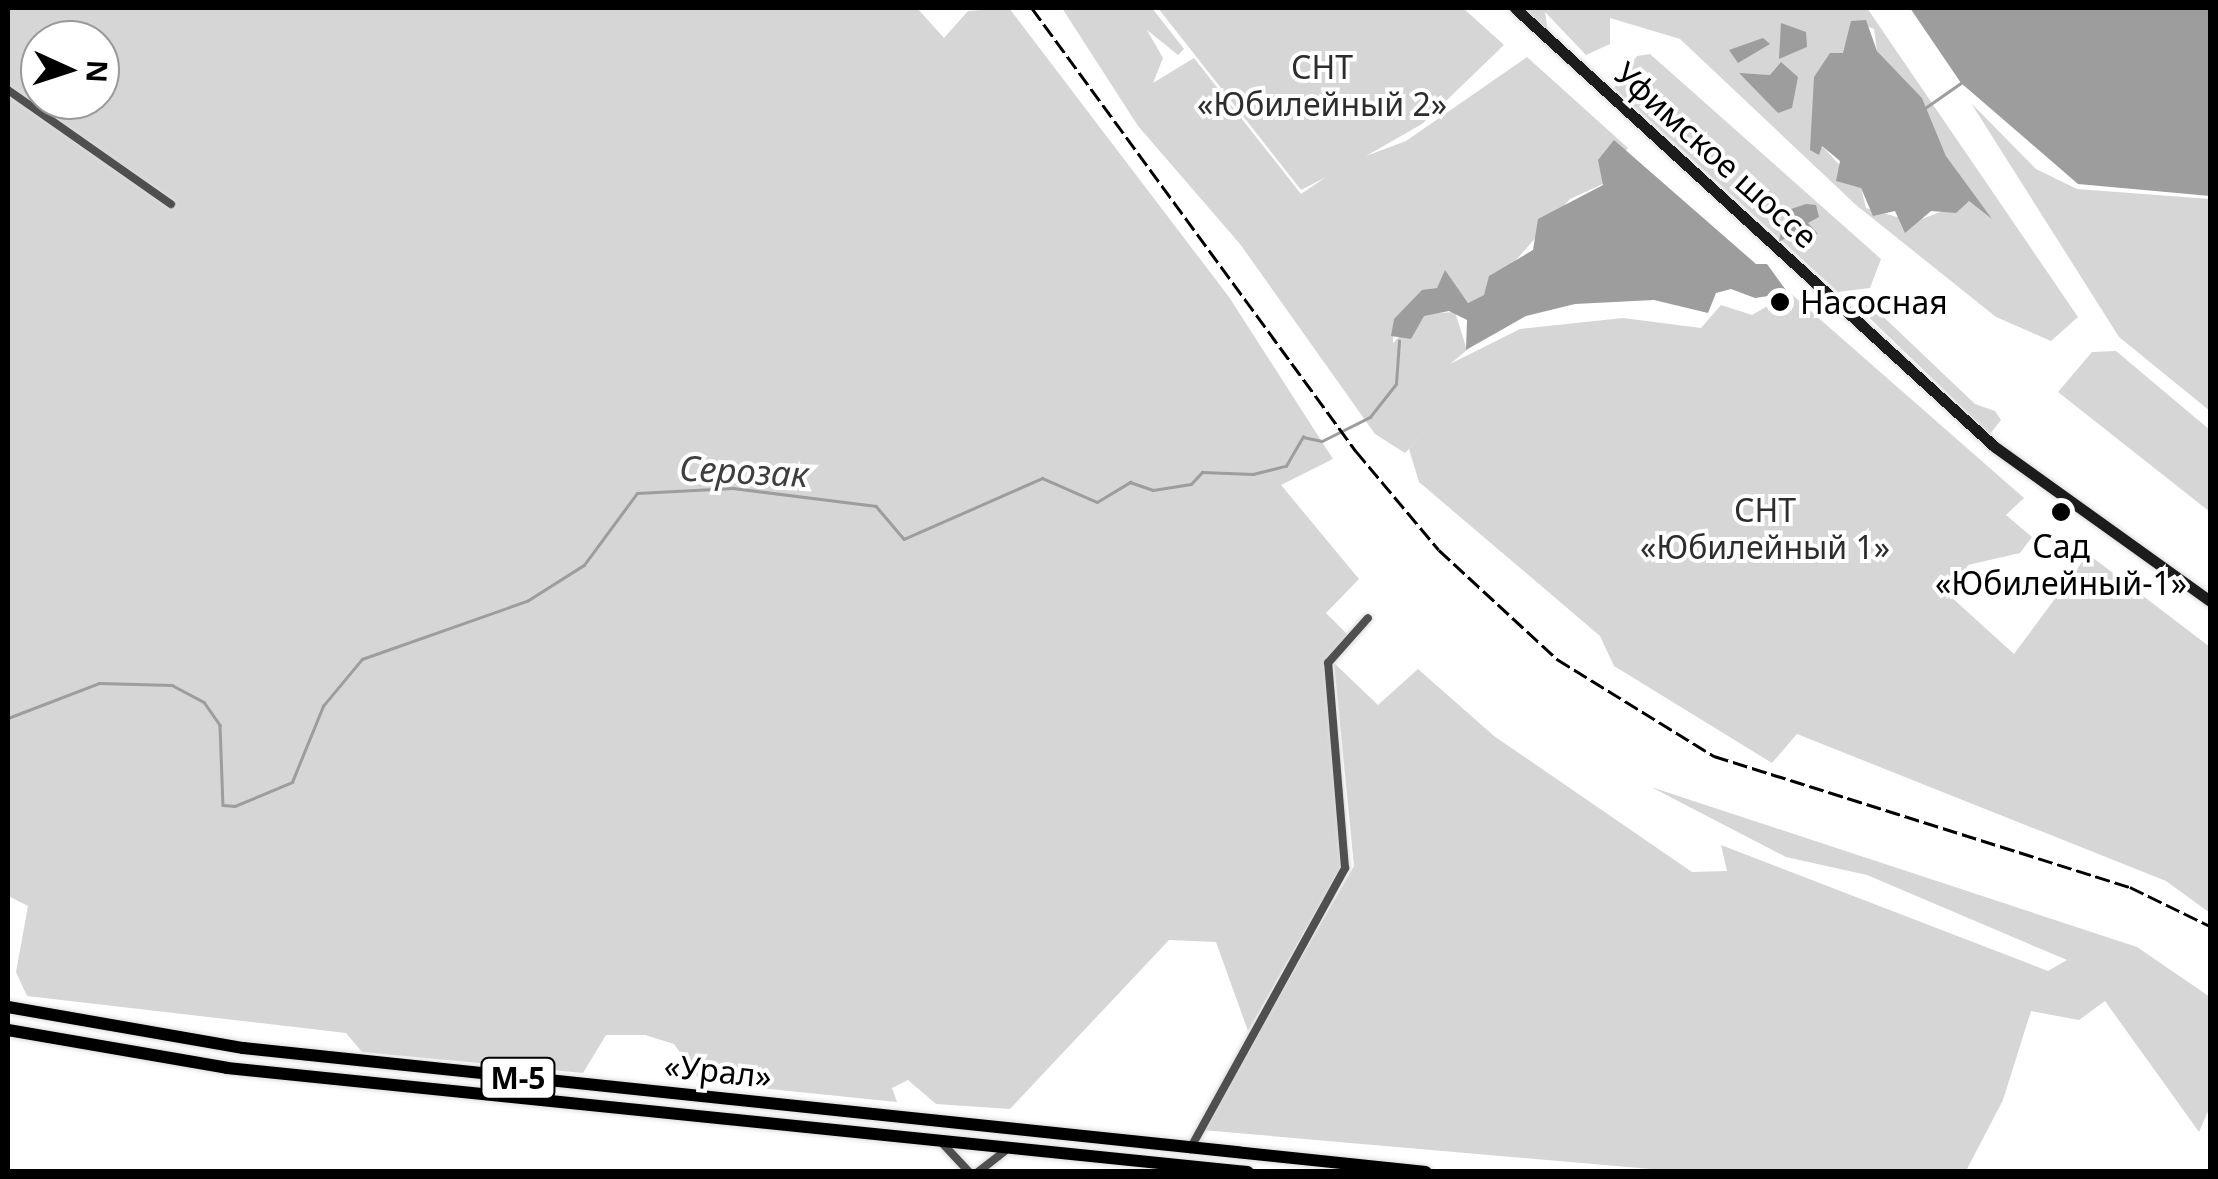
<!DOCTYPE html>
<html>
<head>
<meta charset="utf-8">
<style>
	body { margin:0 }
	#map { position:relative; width:2218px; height:1179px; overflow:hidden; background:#fff; font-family:"Noto Sans",sans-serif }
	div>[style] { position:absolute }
	.green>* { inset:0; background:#d6d6d6 }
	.water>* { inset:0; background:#9d9d9d }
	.stream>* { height:2.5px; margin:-1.25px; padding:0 1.25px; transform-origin:1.25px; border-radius:1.25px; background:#9d9d9d }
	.roads { filter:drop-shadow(0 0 2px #dbdbdb) drop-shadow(0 0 2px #dbdbdb) }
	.minor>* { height:8px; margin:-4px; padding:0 4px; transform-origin:4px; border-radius:4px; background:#4f4f4f }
	.secondary>* { height:11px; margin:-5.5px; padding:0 5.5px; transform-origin:5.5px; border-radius:5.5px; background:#1c1c1c }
	.primary>* { height:12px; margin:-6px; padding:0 6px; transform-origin:6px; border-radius:6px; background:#000 }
	.rail>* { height:2.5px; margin-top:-1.25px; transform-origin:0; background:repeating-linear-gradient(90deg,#000 0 15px,transparent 0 20px) }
	.dots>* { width:28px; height:28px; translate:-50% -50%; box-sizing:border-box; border:5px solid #fff; border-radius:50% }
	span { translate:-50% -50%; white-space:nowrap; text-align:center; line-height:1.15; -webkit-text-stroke:8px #fff; paint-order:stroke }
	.shield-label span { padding:2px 8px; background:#fff; border:2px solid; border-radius:8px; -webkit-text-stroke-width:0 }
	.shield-label { font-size:30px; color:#000; font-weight:700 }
	.park-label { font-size:32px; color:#2d2d2d }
	.street-label { font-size:32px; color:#000 }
	.poi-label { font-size:32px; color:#000 }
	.left { translate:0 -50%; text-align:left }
	.water-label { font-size:35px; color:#3e3e3e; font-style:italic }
	.frame { position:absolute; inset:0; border:10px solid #000; pointer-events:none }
	.north { position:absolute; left:20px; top:20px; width:100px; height:100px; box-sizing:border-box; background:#fff; border:2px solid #999; border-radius:50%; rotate:93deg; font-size:28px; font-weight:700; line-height:40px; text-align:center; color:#000 }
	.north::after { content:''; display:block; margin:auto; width:35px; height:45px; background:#000; clip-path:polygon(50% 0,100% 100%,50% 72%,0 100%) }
</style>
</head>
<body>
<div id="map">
	<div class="green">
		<div style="clip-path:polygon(evenodd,8px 8px,917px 8px,944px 38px,968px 11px,1009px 8px,1229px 297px,1333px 459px,1281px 485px,1359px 579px,1326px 613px,1350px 637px,1332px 658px,1343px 863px,1248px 1031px,1216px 942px,1169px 940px,1010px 1109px,936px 1104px,908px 1080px,892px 1088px,897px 1102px,701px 1082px,674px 1044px,645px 1035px,606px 1035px,583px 1073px,362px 1052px,346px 1033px,27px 996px,16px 972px,28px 906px,8px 896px,8px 8px,40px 40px,100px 40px,100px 100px,40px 100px,40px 40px)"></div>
		<div style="clip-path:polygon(1062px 8px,1152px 8px,1184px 49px,1178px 55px,1147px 30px,1163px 58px,1153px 83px,1194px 58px,1301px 194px,1326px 177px,1301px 190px,1158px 8px,1463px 8px,1504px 45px,1422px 124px,1366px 156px,1406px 141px,1527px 57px,1628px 148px,1603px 184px,1570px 199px,1485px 295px,1468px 303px,1445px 272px,1437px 289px,1394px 319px,1393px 343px,1421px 314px,1455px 312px,1467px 350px,1450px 364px,1520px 329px,1623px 318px,1701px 328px,1721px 305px,1752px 315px,1790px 293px,2024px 498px,2006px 515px,2032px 537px,2020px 553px,1968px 565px,1949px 595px,2014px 654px,2088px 554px,2210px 647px,2210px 913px,2166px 881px,1797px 734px,1772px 763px,1614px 666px,1600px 636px,1419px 482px,1409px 449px,1437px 419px,1405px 453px,1375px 434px,1240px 244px,1138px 126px)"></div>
		<div style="clip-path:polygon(evenodd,1521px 8px,1867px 8px,2078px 317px,2051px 341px,1996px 317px,1856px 205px,1680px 39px,1610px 18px,1610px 44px,1586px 55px,1545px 12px,1548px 32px,1521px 8px,1852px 21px,1874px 29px,1877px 51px,1922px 98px,1946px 156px,1987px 214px,1969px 201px,1914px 222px,1866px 208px,1861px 188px,1821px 145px,1852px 21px,1521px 8px,1740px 74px,1770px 75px,1778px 113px,1769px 101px,1740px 74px)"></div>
		<div style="clip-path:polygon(1650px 54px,1881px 259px,1870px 288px,1838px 292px,1614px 88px,1637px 56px)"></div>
		<div style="clip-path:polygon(1971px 103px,2036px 169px,2077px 189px,2210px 199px,2210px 411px,2119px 337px)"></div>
		<div style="clip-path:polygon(1871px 305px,1975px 404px,1995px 411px,2001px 420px,1990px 434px,1857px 306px)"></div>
		<div style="clip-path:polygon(2116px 351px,2210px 430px,2210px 512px,2058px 392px,2092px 352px)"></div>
		<div style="clip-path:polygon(1334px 663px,1378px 705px,1418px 669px,1494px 736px,1692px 872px,1727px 871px,1721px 845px,2048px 971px,2067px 960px,1867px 875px,1786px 857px,1651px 787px,2137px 947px,2210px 997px,2210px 1107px,2199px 1132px,2105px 1001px,2079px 1020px,2031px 1011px,2003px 1100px,1966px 1171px,1674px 1171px,1202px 1130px,1354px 866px)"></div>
	</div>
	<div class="water">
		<div style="clip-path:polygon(1910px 8px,2210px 8px,2210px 196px,2078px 184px,1961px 83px)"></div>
		<div style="clip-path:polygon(1866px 20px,1877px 51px,1922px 98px,1946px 156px,1992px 219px,1969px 201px,1956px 213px,1931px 211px,1905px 233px,1895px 211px,1873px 216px,1861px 188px,1836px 181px,1840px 161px,1822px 146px,1819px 155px,1810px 150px,1814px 77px,1830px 53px,1843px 53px,1851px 21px)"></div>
		<div style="clip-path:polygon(1781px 23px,1806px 32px,1807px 47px,1779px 59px)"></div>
		<div style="clip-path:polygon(1763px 38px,1770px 44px,1738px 63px,1729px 50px)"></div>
		<div style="clip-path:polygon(1781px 62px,1798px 77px,1792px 108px,1778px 113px,1739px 73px,1770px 75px)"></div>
		<div style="clip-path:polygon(1614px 140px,1756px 264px,1767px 264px,1788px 293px,1755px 298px,1731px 289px,1716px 293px,1708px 313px,1654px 300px,1575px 304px,1526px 316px,1466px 350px,1467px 320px,1449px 311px,1424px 316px,1411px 339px,1391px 336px,1394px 319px,1422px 290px,1437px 288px,1445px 270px,1468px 303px,1484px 295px,1489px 276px,1533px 250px,1538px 219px,1603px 185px,1598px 160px)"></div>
		<div style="clip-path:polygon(1806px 204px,1816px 205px,1819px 217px,1808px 223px,1818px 234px,1796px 231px,1778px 243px,1788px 210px)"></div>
	</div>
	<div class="stream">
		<div style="left:1925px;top:108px;width:44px;rotate:-34.8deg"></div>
		<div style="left:8px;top:718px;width:97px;rotate:-21deg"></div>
		<div style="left:99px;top:683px;width:73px;rotate:1.6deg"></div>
		<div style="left:172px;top:685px;width:36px;rotate:28deg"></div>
		<div style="left:204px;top:702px;width:28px;rotate:55deg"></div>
		<div style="left:220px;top:725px;width:80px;rotate:87.9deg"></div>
		<div style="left:223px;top:805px;width:12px;rotate:5deg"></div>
		<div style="left:235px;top:806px;width:62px;rotate:-22.8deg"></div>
		<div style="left:292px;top:782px;width:82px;rotate:-67.8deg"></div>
		<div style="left:323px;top:706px;width:61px;rotate:-50.3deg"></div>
		<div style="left:362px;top:659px;width:175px;rotate:-19.4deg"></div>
		<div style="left:527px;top:601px;width:67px;rotate:-32.3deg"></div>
		<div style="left:584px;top:565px;width:89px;rotate:-53.6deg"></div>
		<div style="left:637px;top:493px;width:96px;rotate:-3deg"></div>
		<div style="left:733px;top:488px;width:144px;rotate:7.2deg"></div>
		<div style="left:876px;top:506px;width:43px;rotate:49.7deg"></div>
		<div style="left:904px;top:539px;width:151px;rotate:-23.8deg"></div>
		<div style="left:1042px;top:478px;width:60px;rotate:23.6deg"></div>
		<div style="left:1097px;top:502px;width:39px;rotate:-31deg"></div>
		<div style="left:1130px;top:482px;width:24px;rotate:19deg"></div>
		<div style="left:1153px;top:490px;width:38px;rotate:-9deg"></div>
		<div style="left:1191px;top:484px;width:16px;rotate:-47deg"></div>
		<div style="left:1202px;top:472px;width:51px;rotate:2.2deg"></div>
		<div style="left:1253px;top:474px;width:34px;rotate:-14deg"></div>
		<div style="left:1286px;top:466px;width:34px;rotate:-60deg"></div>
		<div style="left:1303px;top:437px;width:19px;rotate:12deg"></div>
		<div style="left:1322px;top:441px;width:54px;rotate:-26.6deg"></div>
		<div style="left:1370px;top:417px;width:42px;rotate:-51.8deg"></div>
		<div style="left:1396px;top:384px;width:43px;rotate:-86deg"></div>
	</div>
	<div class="roads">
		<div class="minor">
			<div style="left:8px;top:90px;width:199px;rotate:35deg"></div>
			<div style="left:943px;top:1144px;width:38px;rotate:47deg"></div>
			<div style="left:1190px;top:1149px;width:321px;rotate:-61.1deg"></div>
			<div style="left:1345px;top:868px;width:206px;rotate:-94.7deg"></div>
			<div style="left:1328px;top:663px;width:60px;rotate:-48.4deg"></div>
			<div style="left:978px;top:1172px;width:34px;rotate:-38deg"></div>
		</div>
		<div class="secondary">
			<div style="left:1515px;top:8px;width:650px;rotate:42.45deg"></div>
			<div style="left:1995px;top:447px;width:264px;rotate:35.6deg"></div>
		</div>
		<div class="primary">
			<div style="left:8px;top:1007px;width:239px;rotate:9.9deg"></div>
			<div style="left:243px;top:1048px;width:1189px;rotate:5.98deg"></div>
			<div style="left:8px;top:1030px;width:222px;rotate:9.8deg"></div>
			<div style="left:227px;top:1068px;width:1026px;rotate:5.82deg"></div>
		</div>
	</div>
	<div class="rail">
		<div style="left:1032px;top:8px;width:549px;rotate:53.82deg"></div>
		<div style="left:1356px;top:451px;width:129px;rotate:50deg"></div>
		<div style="left:1439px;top:550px;width:161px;rotate:42.7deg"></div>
		<div style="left:1557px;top:659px;width:185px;rotate:31.7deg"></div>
		<div style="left:1714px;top:756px;width:436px;rotate:17.5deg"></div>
		<div style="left:2130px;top:887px;width:89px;rotate:26deg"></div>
	</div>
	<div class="dots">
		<div style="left:1780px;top:302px;background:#000"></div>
		<div style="left:2061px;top:512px;background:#000"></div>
	</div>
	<div class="shield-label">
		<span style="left:518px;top:1078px">М-5</span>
	</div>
	<div class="park-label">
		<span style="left:1322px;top:86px">СНТ<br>«Юбилейный 2»</span>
		<span style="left:1765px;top:529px">СНТ<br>«Юбилейный 1»</span>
	</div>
	<div class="street-label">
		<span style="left:1716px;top:155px;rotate:42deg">Уфимское шоссе</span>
		<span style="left:718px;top:1071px;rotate:6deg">«Урал»</span>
	</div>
	<div class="poi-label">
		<span class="left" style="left:1800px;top:302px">Насосная</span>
		<span style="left:2061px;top:565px">Сад<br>«Юбилейный-1»</span>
	</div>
	<div class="water-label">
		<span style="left:744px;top:471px;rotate:3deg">Серозак</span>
	</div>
	<div class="frame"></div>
	<div class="north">N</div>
</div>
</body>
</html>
